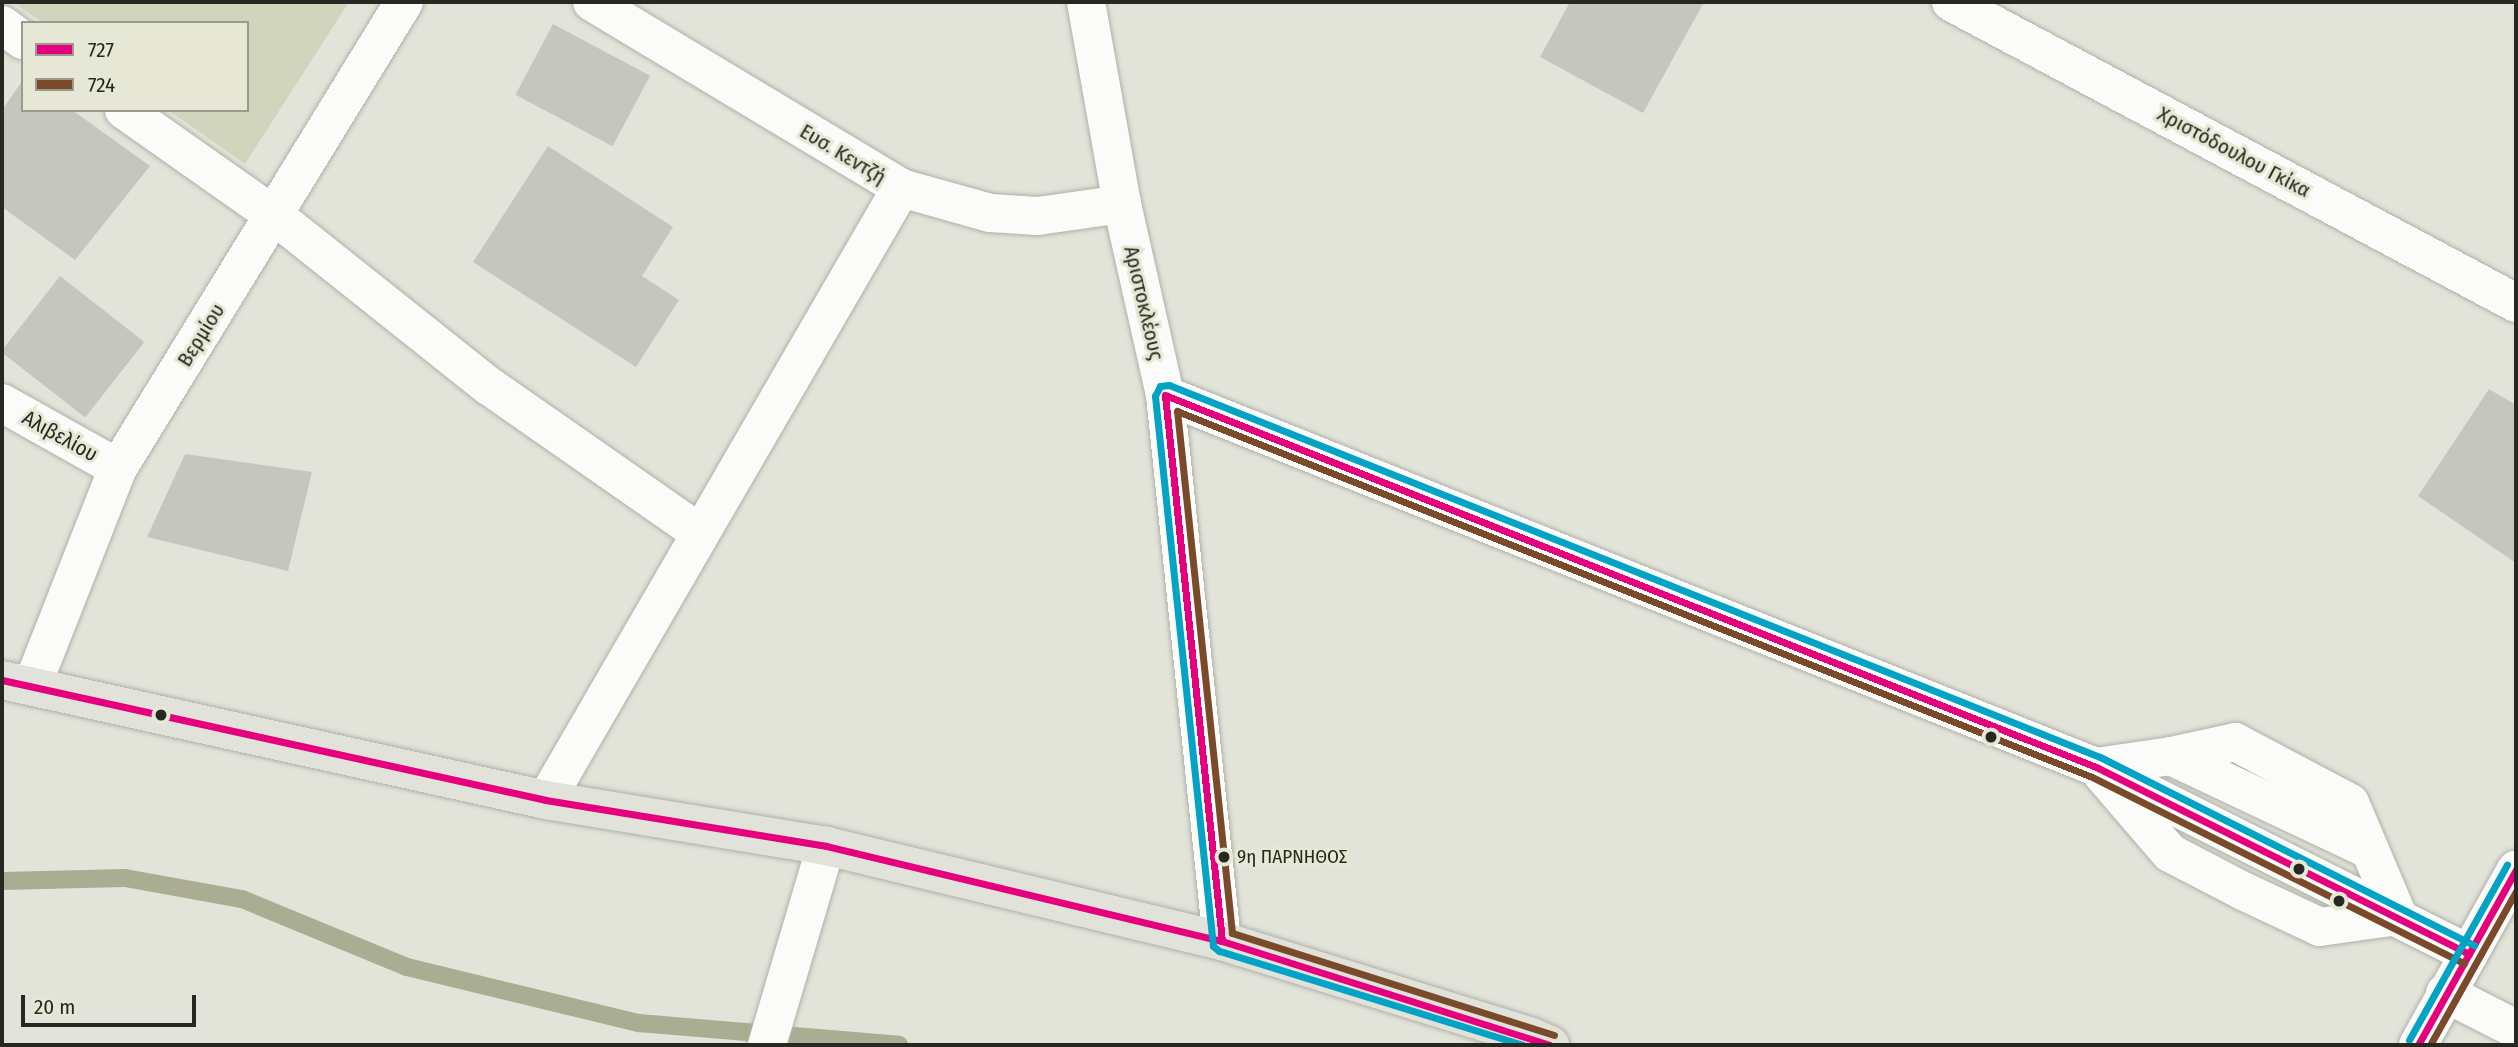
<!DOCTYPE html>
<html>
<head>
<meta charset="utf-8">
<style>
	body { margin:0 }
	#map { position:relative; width:2518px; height:1047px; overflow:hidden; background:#e2e4d9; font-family:"Fira Sans Condensed",sans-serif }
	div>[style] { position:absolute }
	.green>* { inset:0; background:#d2d5be }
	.stream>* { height:18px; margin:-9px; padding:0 9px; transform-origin:9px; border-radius:9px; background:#aaad91 }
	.building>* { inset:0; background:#c5c7be; transform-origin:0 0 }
	.roads { filter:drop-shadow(0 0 2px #afb1a9) drop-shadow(0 0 2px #afb1a9) }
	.minor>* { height:38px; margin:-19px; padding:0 19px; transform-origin:19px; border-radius:19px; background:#fbfbf9 }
	.major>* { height:38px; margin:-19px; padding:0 19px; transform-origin:19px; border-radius:19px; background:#e1e2d9 }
	.bus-1>* { height:7px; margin:-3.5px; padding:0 3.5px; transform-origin:3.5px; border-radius:3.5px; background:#e5007d }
	.bus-2>* { height:7px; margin:-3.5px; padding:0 3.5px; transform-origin:3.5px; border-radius:3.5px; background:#7a4b2a }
	.bus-3>* { height:7px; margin:-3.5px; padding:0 3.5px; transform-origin:3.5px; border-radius:3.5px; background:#02a3c5 }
	.dots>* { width:19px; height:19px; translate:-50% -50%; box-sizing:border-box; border:4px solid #e6e8d5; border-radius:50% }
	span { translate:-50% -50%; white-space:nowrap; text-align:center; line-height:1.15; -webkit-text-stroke:6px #e6e8d5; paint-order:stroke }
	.bus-label { font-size:19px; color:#272821 }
	.left { translate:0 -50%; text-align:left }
	.street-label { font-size:21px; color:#272821 }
	.frame { position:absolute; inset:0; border:4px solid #272821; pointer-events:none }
	.legend { position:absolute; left:21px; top:21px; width:228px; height:91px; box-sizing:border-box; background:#e6e8d5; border:2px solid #9a9b8d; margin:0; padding:9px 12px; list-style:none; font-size:21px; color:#272821 }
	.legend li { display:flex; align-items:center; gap:14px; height:35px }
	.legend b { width:35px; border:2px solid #9a9b8d }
	.scale { position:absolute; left:21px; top:995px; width:175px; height:32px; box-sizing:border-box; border:4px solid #272821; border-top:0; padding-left:9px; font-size:21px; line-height:24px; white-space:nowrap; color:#272821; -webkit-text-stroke:5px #e6e8d5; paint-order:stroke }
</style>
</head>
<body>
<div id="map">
	<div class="green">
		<div style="clip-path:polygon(13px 2px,349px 2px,245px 164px,168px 110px,247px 110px,247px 23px,43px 23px)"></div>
	</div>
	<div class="stream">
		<div style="left:2px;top:881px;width:123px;rotate:-1.4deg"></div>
		<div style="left:125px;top:878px;width:119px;rotate:10.2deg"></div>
		<div style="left:242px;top:899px;width:178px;rotate:22.4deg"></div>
		<div style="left:407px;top:967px;width:239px;rotate:13.6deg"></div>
		<div style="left:639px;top:1023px;width:261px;rotate:4.8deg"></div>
	</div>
	<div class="building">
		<div style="clip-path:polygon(1570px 2px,1704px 2px,1643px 113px,1540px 57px)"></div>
		<div style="left:553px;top:24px;width:110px;height:80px;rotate:28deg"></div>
		<div style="clip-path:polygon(23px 80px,23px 110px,72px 110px,150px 166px,75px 260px,2px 207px,2px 110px)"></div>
		<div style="clip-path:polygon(548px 146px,673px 227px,642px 276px,679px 300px,636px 367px,473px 262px)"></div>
		<div style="left:60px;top:276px;width:107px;height:96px;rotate:38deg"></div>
		<div style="clip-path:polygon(2489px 389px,2516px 405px,2516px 563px,2418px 496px)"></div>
		<div style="clip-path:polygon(185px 454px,312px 472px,288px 571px,147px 537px)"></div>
	</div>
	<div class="roads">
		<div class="minor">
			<div style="left:592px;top:2px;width:361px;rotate:31deg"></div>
			<div style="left:901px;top:188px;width:92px;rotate:15.7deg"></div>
			<div style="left:990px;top:213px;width:48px;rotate:3.6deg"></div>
			<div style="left:1038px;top:216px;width:85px;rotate:-8.1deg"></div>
			<div style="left:1086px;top:2px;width:205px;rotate:79.9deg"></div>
			<div style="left:1122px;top:204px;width:196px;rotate:77.3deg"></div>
			<div style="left:1165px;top:395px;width:549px;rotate:84.04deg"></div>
			<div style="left:1951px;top:2px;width:640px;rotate:28.05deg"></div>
			<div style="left:2px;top:25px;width:26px;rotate:36deg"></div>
			<div style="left:124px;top:110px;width:184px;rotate:35.1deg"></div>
			<div style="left:275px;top:216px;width:273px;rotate:38.5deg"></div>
			<div style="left:489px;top:386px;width:257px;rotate:34.9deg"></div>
			<div style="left:1165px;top:395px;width:1003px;rotate:21.78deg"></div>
			<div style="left:2096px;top:767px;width:417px;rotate:26.6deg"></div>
			<div style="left:2px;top:403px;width:133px;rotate:29.3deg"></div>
			<div style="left:32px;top:686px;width:234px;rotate:-68.5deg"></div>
			<div style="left:118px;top:468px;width:547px;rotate:-58.46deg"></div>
			<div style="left:2235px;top:742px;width:130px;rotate:27.9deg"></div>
			<div style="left:2350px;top:803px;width:123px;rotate:67deg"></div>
			<div style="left:2398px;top:916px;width:79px;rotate:172deg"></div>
			<div style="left:2320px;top:927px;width:85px;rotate:-154.9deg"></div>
			<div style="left:2243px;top:891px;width:82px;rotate:-152.5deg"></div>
			<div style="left:2170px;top:853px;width:113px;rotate:-130.7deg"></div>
			<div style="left:2096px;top:767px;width:76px;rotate:-8.3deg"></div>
			<div style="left:2171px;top:756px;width:66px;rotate:-12.3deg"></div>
			<div style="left:2171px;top:756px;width:220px;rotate:25.3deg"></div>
			<div style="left:546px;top:800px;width:708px;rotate:-59.88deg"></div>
			<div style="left:2445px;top:993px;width:80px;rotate:26.9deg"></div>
			<div style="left:767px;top:1045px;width:208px;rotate:-73.5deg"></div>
			<div style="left:2418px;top:1045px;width:201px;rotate:-60.8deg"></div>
		</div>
		<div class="major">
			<div style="left:2px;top:680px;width:557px;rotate:12.44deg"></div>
			<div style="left:546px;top:800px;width:284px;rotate:9.3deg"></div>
			<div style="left:826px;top:846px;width:407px;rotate:13.5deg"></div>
			<div style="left:1222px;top:941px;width:325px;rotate:17.2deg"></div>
			<div style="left:1532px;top:1037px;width:20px;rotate:24deg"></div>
		</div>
	</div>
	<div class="bus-1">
		<div style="left:2px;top:680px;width:557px;rotate:12.44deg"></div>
		<div style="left:546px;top:800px;width:284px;rotate:9.3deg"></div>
		<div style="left:826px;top:846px;width:407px;rotate:13.5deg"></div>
		<div style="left:1222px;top:941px;width:344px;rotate:17.6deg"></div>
		<div style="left:1222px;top:941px;width:549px;rotate:-95.96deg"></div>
		<div style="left:1165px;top:395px;width:1003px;rotate:21.78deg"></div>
		<div style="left:2096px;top:767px;width:417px;rotate:26.6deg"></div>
		<div style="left:2418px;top:1045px;width:201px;rotate:-60.8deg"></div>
	</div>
	<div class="bus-2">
		<div style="left:1554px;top:1035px;width:338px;rotate:-162.4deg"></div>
		<div style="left:1232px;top:933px;width:525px;rotate:-96.01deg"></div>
		<div style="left:1177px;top:411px;width:985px;rotate:21.8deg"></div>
		<div style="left:2092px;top:777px;width:416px;rotate:26.6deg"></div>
		<div style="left:2430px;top:1045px;width:176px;rotate:-60.8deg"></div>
	</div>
	<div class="bus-3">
		<div style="left:2409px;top:1040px;width:201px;rotate:-60.8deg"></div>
		<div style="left:1523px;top:1045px;width:318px;rotate:-162.8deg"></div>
		<div style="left:1219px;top:951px;width:8px;rotate:-140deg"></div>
		<div style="left:1213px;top:946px;width:553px;rotate:-96.02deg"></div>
		<div style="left:1155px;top:396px;width:11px;rotate:-63deg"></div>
		<div style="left:1160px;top:386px;width:9px;rotate:-6deg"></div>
		<div style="left:1169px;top:385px;width:1003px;rotate:21.78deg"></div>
		<div style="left:2100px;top:757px;width:419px;rotate:26.7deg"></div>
	</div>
	<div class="dots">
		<div style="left:161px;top:715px;background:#272821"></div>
		<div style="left:1991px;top:737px;background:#272821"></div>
		<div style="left:1224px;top:857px;background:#272821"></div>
		<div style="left:2299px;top:869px;background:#272821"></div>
		<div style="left:2339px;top:901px;background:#272821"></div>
	</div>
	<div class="bus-label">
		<span class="left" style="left:1237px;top:857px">9η ΠΑΡΝΗΘΟΣ</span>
	</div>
	<div class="street-label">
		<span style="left:2234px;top:152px;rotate:28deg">Χριστόδουλου Γκίκα</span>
		<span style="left:843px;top:154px;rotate:31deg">Ευσ. Κεντζή</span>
		<span style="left:1144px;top:303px;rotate:77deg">Αριστοκλέους</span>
		<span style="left:201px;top:335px;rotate:-58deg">Βερμίου</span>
		<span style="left:60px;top:436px;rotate:29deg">Αλιβελίου</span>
	</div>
	<div class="frame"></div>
	<ul class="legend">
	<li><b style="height:9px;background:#e5007d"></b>727</li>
	<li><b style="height:9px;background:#7a4b2a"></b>724</li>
	</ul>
	<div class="scale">20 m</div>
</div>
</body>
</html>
